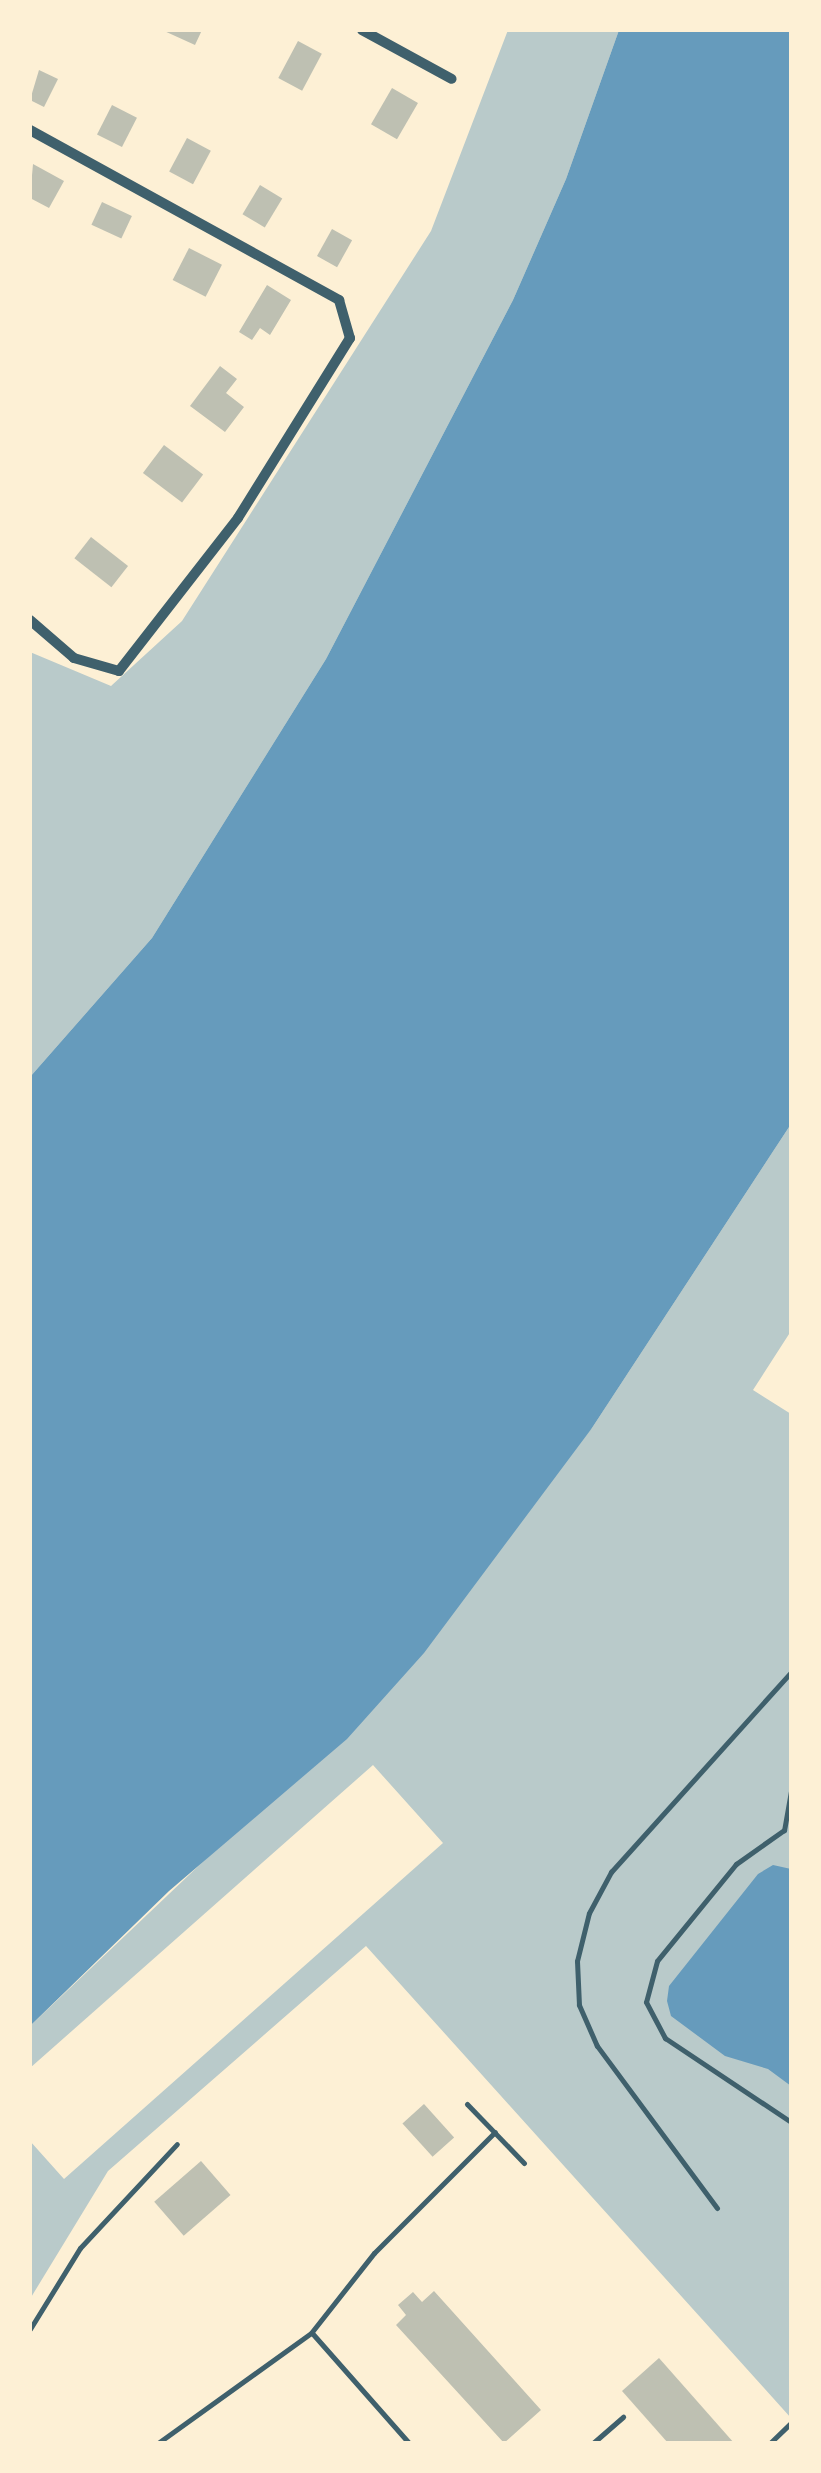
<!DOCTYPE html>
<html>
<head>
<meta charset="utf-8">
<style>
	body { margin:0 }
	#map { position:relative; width:821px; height:2473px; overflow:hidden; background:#fdf0d5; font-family:"DejaVu Sans",sans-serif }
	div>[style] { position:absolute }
	.green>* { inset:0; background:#b9caca }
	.water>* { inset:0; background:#669bbc }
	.building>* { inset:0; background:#bec0b2; transform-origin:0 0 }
	.service>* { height:5px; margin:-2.5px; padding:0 2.5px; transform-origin:2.5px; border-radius:2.5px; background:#3f606c }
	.minor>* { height:10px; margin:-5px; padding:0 5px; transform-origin:5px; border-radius:5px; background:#3f606c }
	span { translate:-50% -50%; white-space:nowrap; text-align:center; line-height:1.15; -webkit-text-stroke:8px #fdf0d5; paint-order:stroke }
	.frame { position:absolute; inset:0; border:32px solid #fdf0d5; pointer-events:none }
</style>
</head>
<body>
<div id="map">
	<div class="green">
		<div style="clip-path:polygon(508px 30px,619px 30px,566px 179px,513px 300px,326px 659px,152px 938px,30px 1077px,30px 652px,111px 686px,182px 621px,431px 231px)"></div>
		<div style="clip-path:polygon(791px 1124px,791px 1331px,753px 1390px,791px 1414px,791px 2418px,366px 1946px,108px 2171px,30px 2299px,30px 2141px,64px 2179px,443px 1843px,373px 1765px,30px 2068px,30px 2026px,229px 1837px,592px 1428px)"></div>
	</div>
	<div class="water">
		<div style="clip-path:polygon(619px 30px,791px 30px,791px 1124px,592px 1428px,424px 1653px,347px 1739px,169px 1891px,30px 2026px,30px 1077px,152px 938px,326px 659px,513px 300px,566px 179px)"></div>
		<div style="clip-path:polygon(773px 1865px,791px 1869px,791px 2086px,768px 2069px,725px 2056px,671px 2016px,667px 2001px,669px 1986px,758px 1874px)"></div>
	</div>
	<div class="building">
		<div style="clip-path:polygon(162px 30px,202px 30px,195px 45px)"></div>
		<div style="left:298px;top:41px;width:27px;height:42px;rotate:28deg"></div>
		<div style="clip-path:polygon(39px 70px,58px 79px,44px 107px,30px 100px)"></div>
		<div style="left:392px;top:88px;width:30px;height:42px;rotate:30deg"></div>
		<div style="left:112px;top:105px;width:28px;height:33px;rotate:27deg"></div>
		<div style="left:187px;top:138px;width:27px;height:38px;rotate:28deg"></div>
		<div style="clip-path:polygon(33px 164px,64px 181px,49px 208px,30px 198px)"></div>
		<div style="left:260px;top:185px;width:26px;height:34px;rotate:31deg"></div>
		<div style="left:102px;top:202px;width:33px;height:25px;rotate:25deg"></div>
		<div style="left:332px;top:229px;width:23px;height:31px;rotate:29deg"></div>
		<div style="left:189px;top:248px;width:37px;height:36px;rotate:27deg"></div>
		<div style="clip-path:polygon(267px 285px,291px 300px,270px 335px,260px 328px,252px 340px,239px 332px)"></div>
		<div style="clip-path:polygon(220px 366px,237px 379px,226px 393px,244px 407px,225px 432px,190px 406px)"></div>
		<div style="left:164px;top:445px;width:49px;height:35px;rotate:37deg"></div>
		<div style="left:91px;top:537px;width:47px;height:27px;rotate:38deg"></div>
		<div style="left:424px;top:2104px;width:45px;height:29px;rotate:48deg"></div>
		<div style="left:201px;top:2161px;width:45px;height:62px;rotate:49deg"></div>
		<div style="clip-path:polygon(434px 2291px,541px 2410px,504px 2443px,396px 2325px,406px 2315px,398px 2305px,413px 2292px,422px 2302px)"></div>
		<div style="clip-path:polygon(659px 2358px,734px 2443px,668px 2443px,622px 2391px)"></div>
	</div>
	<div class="service">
		<div style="left:791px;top:1791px;width:40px;rotate:100deg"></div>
		<div style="left:784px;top:1830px;width:59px;rotate:144.7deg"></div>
		<div style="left:736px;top:1864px;width:125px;rotate:129.2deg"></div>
		<div style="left:657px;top:1961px;width:42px;rotate:105deg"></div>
		<div style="left:646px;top:2002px;width:41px;rotate:62.2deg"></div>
		<div style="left:665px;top:2038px;width:151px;rotate:33.7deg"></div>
		<div style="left:467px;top:2104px;width:82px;rotate:46deg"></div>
		<div style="left:717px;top:2208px;width:202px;rotate:-126.5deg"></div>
		<div style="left:597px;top:2046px;width:45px;rotate:-113.7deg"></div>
		<div style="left:579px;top:2005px;width:44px;rotate:-92.6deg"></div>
		<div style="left:577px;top:1961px;width:49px;rotate:-76deg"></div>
		<div style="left:589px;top:1913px;width:47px;rotate:-61.8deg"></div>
		<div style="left:611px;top:1872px;width:269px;rotate:-48deg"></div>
		<div style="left:30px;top:2329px;width:95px;rotate:-58.3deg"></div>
		<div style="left:80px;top:2248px;width:142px;rotate:-47deg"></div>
		<div style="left:312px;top:2333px;width:147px;rotate:48.6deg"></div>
		<div style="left:158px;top:2443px;width:188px;rotate:-35.7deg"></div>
		<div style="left:311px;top:2333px;width:102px;rotate:-51.8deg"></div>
		<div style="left:374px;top:2253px;width:171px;rotate:-45deg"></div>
		<div style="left:593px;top:2443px;width:40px;rotate:-41deg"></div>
		<div style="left:770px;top:2443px;width:29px;rotate:-44deg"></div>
	</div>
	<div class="minor">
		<div style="left:362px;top:30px;width:102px;rotate:28.6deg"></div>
		<div style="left:30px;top:130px;width:353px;rotate:28.8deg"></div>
		<div style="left:339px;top:300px;width:40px;rotate:74deg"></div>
		<div style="left:350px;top:338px;width:212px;rotate:121.9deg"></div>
		<div style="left:238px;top:518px;width:194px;rotate:127.9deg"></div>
		<div style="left:119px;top:671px;width:47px;rotate:-163.9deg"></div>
		<div style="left:74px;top:658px;width:58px;rotate:-139.2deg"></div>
	</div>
	<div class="frame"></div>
</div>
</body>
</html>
